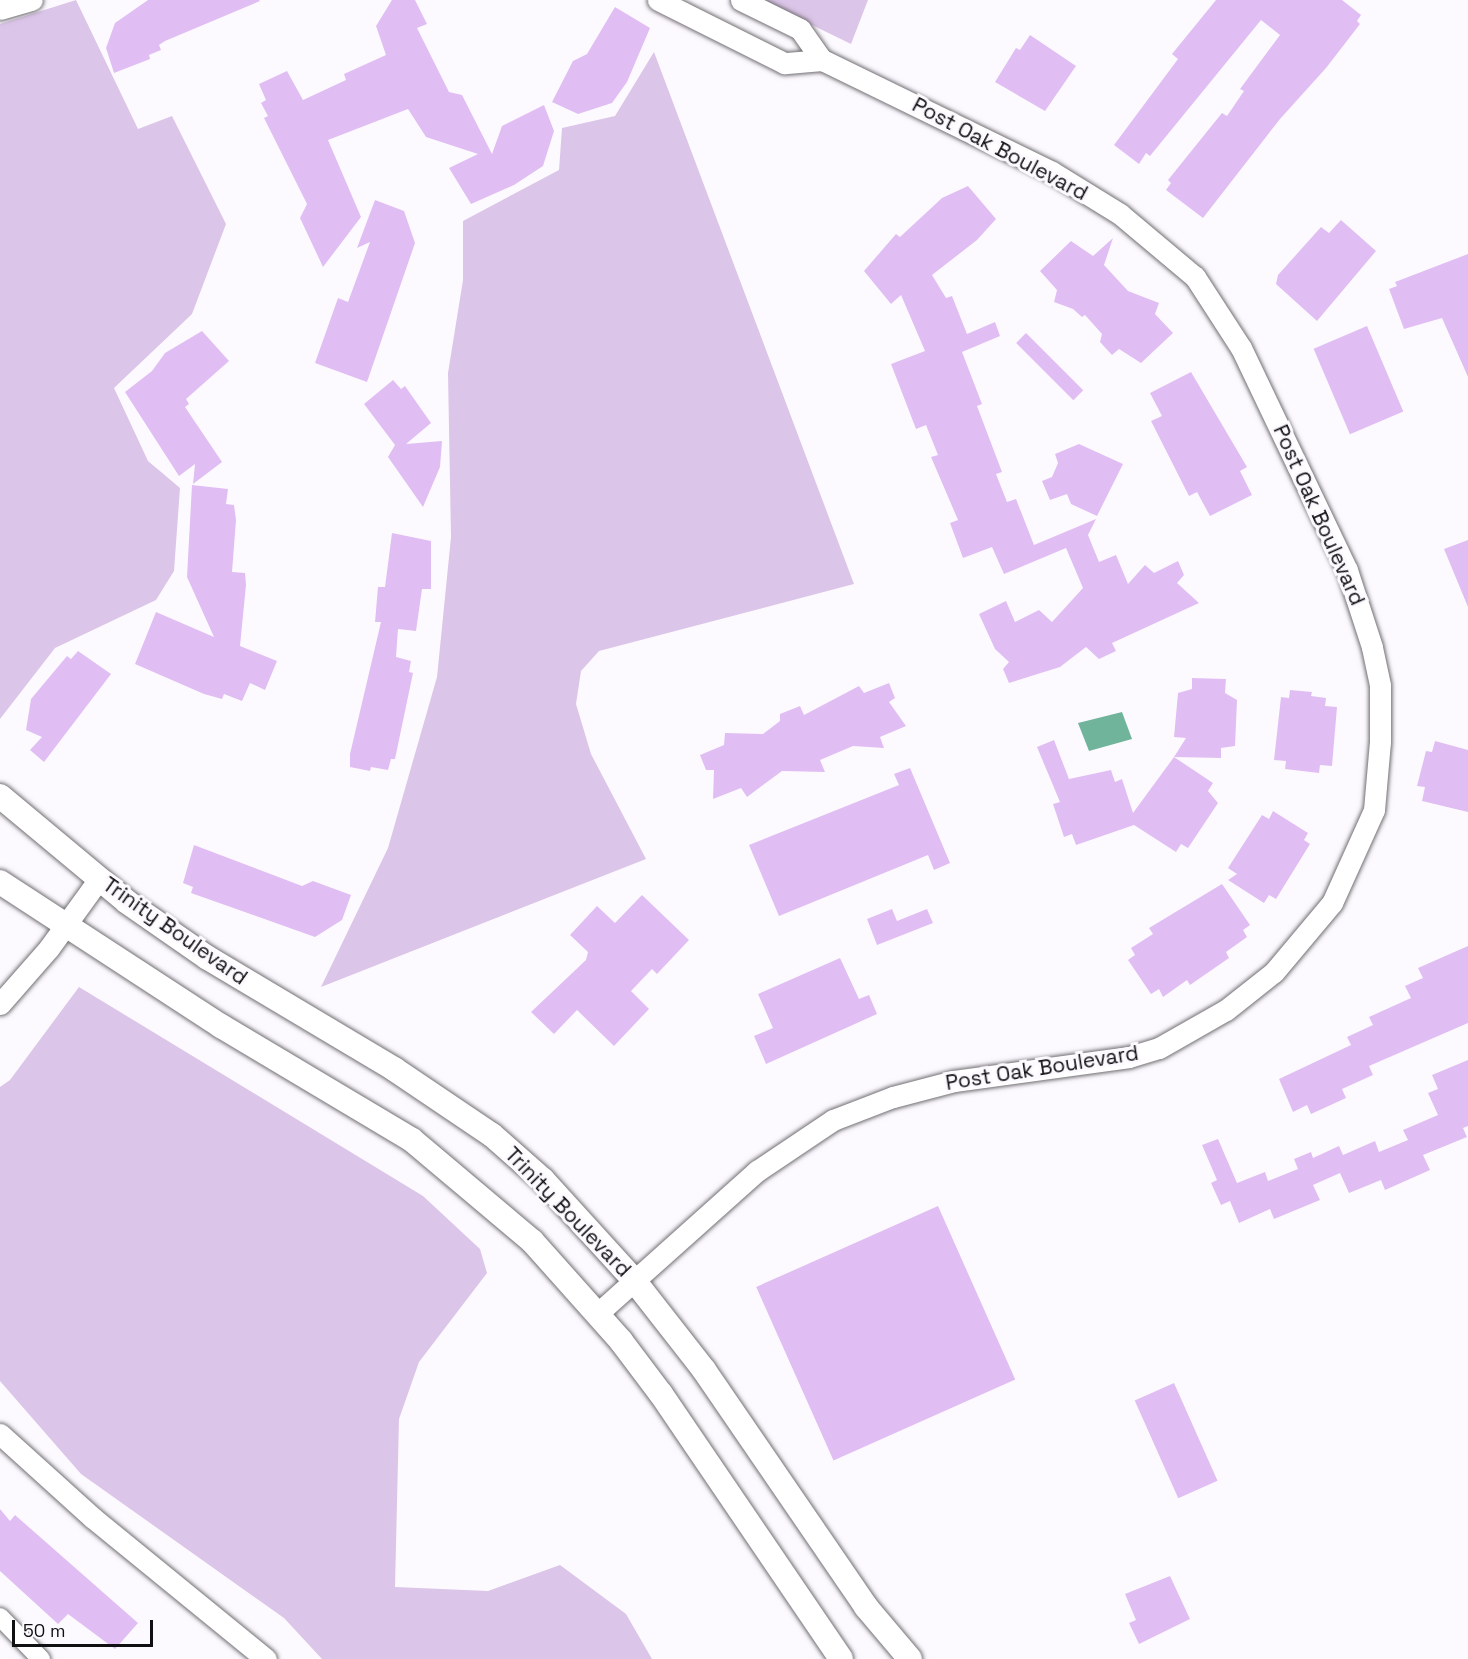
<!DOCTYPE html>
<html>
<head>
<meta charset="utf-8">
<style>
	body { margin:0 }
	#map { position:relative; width:1468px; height:1659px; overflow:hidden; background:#fdfaff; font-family:"Space Grotesk",sans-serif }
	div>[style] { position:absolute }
	.green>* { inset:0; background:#dbc5e8 }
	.water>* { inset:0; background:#6fb49b }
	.building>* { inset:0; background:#e0bef3; transform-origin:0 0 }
	.roads { filter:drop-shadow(0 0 2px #726f74) drop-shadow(0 0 2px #726f74) }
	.minor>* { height:18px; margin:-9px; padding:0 9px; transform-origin:9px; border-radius:9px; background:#fff }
	.tertiary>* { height:21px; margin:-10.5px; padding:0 10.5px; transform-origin:10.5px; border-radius:10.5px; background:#fff }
	.secondary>* { height:24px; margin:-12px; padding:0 12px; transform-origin:12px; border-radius:12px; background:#fff }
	span { translate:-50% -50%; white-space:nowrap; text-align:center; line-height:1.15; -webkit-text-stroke:6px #fdfaff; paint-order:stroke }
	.street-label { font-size:21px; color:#100f11 }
	.scale { position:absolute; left:12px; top:1620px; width:141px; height:27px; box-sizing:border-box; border:3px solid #100f11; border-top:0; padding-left:8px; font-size:18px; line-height:21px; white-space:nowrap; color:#100f11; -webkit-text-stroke:4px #fdfaff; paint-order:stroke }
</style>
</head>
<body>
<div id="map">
	<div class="green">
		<div style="clip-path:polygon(76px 0,138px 129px,172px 116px,226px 224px,192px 314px,114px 388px,148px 461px,180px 488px,174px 571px,156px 600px,55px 648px,0 719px,0 24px)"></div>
		<div style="clip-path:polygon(761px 0,868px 0,851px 44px)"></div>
		<div style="clip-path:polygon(654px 52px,854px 584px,599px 651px,581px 671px,576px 704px,591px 754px,646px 859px,321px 987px,388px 848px,437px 677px,451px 537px,448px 373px,463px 280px,463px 221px,559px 170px,562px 128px,615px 116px)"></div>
		<div style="clip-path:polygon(79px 987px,423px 1196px,480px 1249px,487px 1273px,419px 1362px,399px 1419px,395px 1587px,488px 1591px,560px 1565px,626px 1614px,652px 1659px,322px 1659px,284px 1618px,81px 1474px,0 1381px,0 1087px,10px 1080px)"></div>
	</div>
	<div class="water">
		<div style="clip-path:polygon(1122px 712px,1132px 739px,1089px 751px,1078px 723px)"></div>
	</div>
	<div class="building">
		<div style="clip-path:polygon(148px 0,259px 0,260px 1px,165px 41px,159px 45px,161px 50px,149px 55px,150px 59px,114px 73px,106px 48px,115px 23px)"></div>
		<div style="clip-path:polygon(392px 0,415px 0,427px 24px,417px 28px,449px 92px,462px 95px,492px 154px,502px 126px,544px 105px,554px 131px,543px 166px,514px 185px,471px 204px,449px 168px,478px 154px,426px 137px,408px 109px,328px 140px,361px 217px,323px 267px,300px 218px,307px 204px,264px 118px,268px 116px,261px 103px,266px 100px,259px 84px,287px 71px,303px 100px,346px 80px,344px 74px,386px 55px,376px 26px)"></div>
		<div style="clip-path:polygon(1216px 0,1342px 0,1361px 15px,1357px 21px,1360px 24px,1326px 68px,1280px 119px,1203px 218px,1166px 190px,1171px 183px,1168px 180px,1222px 113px,1227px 116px,1244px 91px,1240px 89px,1280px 35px,1261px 20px,1150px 156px,1146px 153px,1139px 164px,1114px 145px,1178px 59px,1172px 54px)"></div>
		<div style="clip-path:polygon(615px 7px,650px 28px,627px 82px,612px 103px,578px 114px,552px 102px,573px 61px,587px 54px)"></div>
		<div style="clip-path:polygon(1030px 35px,1076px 66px,1045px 111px,995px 82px,1016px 48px,1020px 50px)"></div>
		<div style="clip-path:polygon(968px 186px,996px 219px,977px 240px,932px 275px,946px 298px,952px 296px,967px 334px,995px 322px,1000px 336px,962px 352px,982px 404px,977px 406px,1002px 472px,996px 474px,1007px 502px,1016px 499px,1034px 545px,1096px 519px,1088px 535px,1099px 562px,1116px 555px,1128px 584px,1145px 565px,1154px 573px,1178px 561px,1184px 575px,1177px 583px,1199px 603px,1112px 643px,1116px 651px,1099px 659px,1086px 647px,1060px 667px,1009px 683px,1003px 669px,1009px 662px,995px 649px,979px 614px,1006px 601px,1015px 622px,1039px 610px,1052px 622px,1083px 588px,1066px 548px,1004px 574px,992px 547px,963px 558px,950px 523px,958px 520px,931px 457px,938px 455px,926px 425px,916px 429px,891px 364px,925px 351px,901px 295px,891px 304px,864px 271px,896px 234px,900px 237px,942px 198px)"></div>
		<div style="clip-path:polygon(375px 200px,404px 211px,415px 243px,367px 382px,315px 363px,338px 298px,348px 302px,370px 242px,357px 248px)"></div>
		<div style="clip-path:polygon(1341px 220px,1376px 251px,1317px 321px,1276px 284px,1278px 275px,1321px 227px,1329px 233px)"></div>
		<div style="clip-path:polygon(1113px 238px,1104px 265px,1128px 291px,1159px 303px,1155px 314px,1173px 333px,1141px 363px,1119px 349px,1112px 355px,1100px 342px,1102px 334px,1085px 315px,1082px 317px,1073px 309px,1054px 302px,1057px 290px,1040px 271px,1071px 241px,1093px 256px)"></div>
		<div style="clip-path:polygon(1468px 254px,1468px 377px,1442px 318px,1404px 329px,1389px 289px,1397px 286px,1395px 282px)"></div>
		<div style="left:1367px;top:326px;width:93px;height:58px;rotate:67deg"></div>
		<div style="clip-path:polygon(202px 331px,229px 361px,186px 399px,189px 404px,185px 407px,222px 462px,193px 484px,195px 464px,179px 476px,125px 392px,152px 371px,165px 353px)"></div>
		<div style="left:1026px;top:333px;width:81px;height:14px;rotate:45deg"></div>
		<div style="clip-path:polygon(1191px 372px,1247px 467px,1240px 471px,1252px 495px,1210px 516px,1197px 492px,1189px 496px,1151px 421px,1162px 416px,1150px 393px)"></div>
		<div style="clip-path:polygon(393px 380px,401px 389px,405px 386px,431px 423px,406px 444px,442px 441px,440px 467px,423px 507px,388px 457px,395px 445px,364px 404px)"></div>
		<div style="clip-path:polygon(1079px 444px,1123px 464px,1097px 516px,1071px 504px,1067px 494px,1050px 500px,1042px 481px,1052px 477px,1058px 463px,1055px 454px)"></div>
		<div style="clip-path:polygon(192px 485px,228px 489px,226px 504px,234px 505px,236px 520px,232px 572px,245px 573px,246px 585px,240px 646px,277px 661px,265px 690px,250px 683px,242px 701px,224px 694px,222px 699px,204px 694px,135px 664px,156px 612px,214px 637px,187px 577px)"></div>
		<div style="clip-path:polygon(392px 533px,431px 541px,431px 589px,422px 589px,416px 631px,398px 629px,396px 657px,411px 661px,409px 672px,413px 673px,395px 759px,391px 759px,388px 770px,371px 767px,370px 771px,350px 767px,350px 754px,381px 622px,375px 622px,378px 587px,385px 587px)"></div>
		<div style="clip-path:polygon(1468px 540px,1468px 607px,1444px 549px)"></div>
		<div style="clip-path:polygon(78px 651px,111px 674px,44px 762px,30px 750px,42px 737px,26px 730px,31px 699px,67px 656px,71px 659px)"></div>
		<div style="clip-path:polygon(1192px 678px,1226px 679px,1225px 693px,1237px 700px,1235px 746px,1221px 748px,1221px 758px,1174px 757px,1186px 738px,1174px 737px,1178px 693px,1192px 689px)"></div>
		<div style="clip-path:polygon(889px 683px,895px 698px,889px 702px,906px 726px,880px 737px,884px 748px,853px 746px,820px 760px,825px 772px,782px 771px,747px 797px,741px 788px,713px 799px,714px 770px,706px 770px,700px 755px,724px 745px,725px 733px,763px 734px,780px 721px,780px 714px,800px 706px,804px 715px,859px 686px,864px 693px)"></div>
		<div style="clip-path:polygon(1290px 690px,1312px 692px,1311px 696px,1326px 698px,1325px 706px,1337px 707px,1332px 766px,1320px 765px,1319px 773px,1285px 769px,1286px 761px,1274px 760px,1281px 697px,1289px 698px)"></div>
		<div style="clip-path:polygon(1054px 740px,1069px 779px,1111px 770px,1115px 782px,1122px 779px,1133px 813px,1174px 757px,1213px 783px,1208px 791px,1218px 803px,1188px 848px,1181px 844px,1176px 852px,1134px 825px,1076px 845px,1072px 834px,1064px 837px,1053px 804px,1060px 802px,1037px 747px)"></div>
		<div style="clip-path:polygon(1435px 741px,1468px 750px,1468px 812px,1422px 801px,1425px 787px,1417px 786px,1426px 751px,1432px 752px)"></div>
		<div style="clip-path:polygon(910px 768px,950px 863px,934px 870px,928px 855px,779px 916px,749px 845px,899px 785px,894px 774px)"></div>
		<div style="clip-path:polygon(1273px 811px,1308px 833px,1304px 840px,1310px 844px,1276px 899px,1269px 895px,1264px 903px,1228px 880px,1237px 874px,1228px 868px,1262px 815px,1269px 819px)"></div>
		<div style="clip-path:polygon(194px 845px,302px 886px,313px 881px,351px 895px,342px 920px,315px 937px,191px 893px,193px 887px,183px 883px)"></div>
		<div style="clip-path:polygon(1222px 884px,1250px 925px,1243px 930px,1247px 937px,1226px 952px,1229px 958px,1190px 985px,1187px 980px,1163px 997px,1159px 989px,1151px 994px,1128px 960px,1135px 955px,1131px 948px,1153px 934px,1149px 928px)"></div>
		<div style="clip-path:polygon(642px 895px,689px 940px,657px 974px,652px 969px,631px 991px,649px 1009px,614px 1046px,577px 1010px,554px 1034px,531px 1012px,586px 960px,588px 952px,570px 935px,597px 906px,615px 923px)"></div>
		<div style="clip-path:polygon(892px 909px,897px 921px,927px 909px,933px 923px,877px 945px,867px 919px)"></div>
		<div style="clip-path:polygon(1468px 946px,1468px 1023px,1369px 1066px,1373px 1075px,1342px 1089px,1346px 1098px,1311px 1114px,1307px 1105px,1293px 1112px,1279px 1079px,1351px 1045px,1347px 1037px,1373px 1025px,1369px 1017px,1411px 998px,1405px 986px,1423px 978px,1418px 968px)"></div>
		<div style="clip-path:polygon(840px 958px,859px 999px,869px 995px,877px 1014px,766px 1064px,754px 1036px,773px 1028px,758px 994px)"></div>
		<div style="clip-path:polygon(1468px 1060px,1468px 1126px,1463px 1128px,1467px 1137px,1423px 1155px,1430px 1170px,1385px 1190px,1381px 1180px,1349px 1193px,1340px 1173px,1313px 1185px,1320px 1200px,1274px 1219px,1270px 1209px,1239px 1223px,1230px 1201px,1221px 1205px,1211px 1183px,1217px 1180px,1202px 1145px,1218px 1139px,1237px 1183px,1265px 1172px,1268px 1181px,1298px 1169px,1294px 1159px,1311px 1152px,1313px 1158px,1339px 1146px,1343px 1155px,1375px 1141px,1379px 1152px,1408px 1140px,1403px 1130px,1438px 1115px,1428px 1093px,1438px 1089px,1432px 1075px)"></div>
		<div style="left:938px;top:1206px;width:190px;height:199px;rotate:66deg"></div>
		<div style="left:1174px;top:1383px;width:107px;height:43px;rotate:66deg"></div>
		<div style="clip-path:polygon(0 1509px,10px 1521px,15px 1515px,138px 1623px,115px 1649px,68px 1614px,58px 1624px,0 1571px)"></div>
		<div style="clip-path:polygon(1170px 1576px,1190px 1619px,1139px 1644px,1129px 1623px,1136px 1620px,1125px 1594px)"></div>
	</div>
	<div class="roads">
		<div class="minor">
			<div style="left:0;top:1617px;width:59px;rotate:45.7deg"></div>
		</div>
		<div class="tertiary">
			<div style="left:741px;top:0;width:66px;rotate:26.2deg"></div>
			<div style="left:800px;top:29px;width:38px;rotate:55deg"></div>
			<div style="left:0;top:9px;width:33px;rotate:-16deg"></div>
			<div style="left:0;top:1004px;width:74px;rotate:-48.8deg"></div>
			<div style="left:49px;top:948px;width:85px;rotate:-54.1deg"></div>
			<div style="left:597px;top:1314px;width:215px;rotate:-41.8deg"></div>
			<div style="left:757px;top:1171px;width:92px;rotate:-33.9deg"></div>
			<div style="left:833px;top:1120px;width:64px;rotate:-21deg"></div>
			<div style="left:893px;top:1097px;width:63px;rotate:-14.7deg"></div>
			<div style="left:954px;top:1081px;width:177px;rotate:-7.8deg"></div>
			<div style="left:1129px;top:1057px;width:31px;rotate:-17deg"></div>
			<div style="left:1159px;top:1048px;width:77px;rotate:-29.6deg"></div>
			<div style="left:1226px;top:1010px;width:61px;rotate:-38.4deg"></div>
			<div style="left:1274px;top:972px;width:90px;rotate:-50deg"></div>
			<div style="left:1332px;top:903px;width:102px;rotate:-65.7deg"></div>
			<div style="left:1374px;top:810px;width:68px;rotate:-85deg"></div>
			<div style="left:1380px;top:742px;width:57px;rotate:-90deg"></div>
			<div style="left:1380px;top:685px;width:39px;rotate:-102deg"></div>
			<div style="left:1372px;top:647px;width:81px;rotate:-108deg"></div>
			<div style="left:1347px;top:570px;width:246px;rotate:-115.5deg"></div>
			<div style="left:1241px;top:348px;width:85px;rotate:-122.9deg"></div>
			<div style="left:1195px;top:277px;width:98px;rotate:-140deg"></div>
			<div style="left:1120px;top:214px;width:80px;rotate:-148.3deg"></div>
			<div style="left:1052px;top:172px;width:256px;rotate:-154deg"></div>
			<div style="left:822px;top:60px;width:38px;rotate:175deg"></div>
			<div style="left:784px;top:63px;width:141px;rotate:-153.4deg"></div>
			<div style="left:0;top:1434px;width:125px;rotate:42.1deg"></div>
			<div style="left:93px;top:1518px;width:223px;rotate:39.2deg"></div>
		</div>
		<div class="secondary">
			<div style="left:0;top:796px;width:165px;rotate:39.8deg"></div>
			<div style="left:127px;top:902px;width:98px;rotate:34.7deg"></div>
			<div style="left:208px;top:958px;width:217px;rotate:30.8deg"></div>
			<div style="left:394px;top:1069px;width:118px;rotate:34deg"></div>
			<div style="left:492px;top:1135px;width:68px;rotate:41.4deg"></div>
			<div style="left:543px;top:1180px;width:134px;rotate:47.7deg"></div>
			<div style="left:633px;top:1279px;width:115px;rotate:52deg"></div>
			<div style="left:704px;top:1370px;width:287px;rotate:55.6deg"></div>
			<div style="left:866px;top:1607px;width:68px;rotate:49.8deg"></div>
			<div style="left:0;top:882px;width:264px;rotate:33.1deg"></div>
			<div style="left:221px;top:1026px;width:222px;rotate:30.8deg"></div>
			<div style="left:412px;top:1140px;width:157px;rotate:40.1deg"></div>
			<div style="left:532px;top:1241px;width:134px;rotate:48.3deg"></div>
			<div style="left:621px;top:1341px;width:66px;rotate:53deg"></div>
			<div style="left:661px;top:1394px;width:320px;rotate:55.8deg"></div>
		</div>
	</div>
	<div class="street-label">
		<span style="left:1000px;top:149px;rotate:28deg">Post Oak Boulevard</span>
		<span style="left:1319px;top:515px;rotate:66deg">Post Oak Boulevard</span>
		<span style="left:175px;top:931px;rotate:35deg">Trinity Boulevard</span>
		<span style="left:1042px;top:1068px;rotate:-9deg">Post Oak Boulevard</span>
		<span style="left:568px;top:1212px;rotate:46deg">Trinity Boulevard</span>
	</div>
	<div class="scale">50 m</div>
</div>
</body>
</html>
